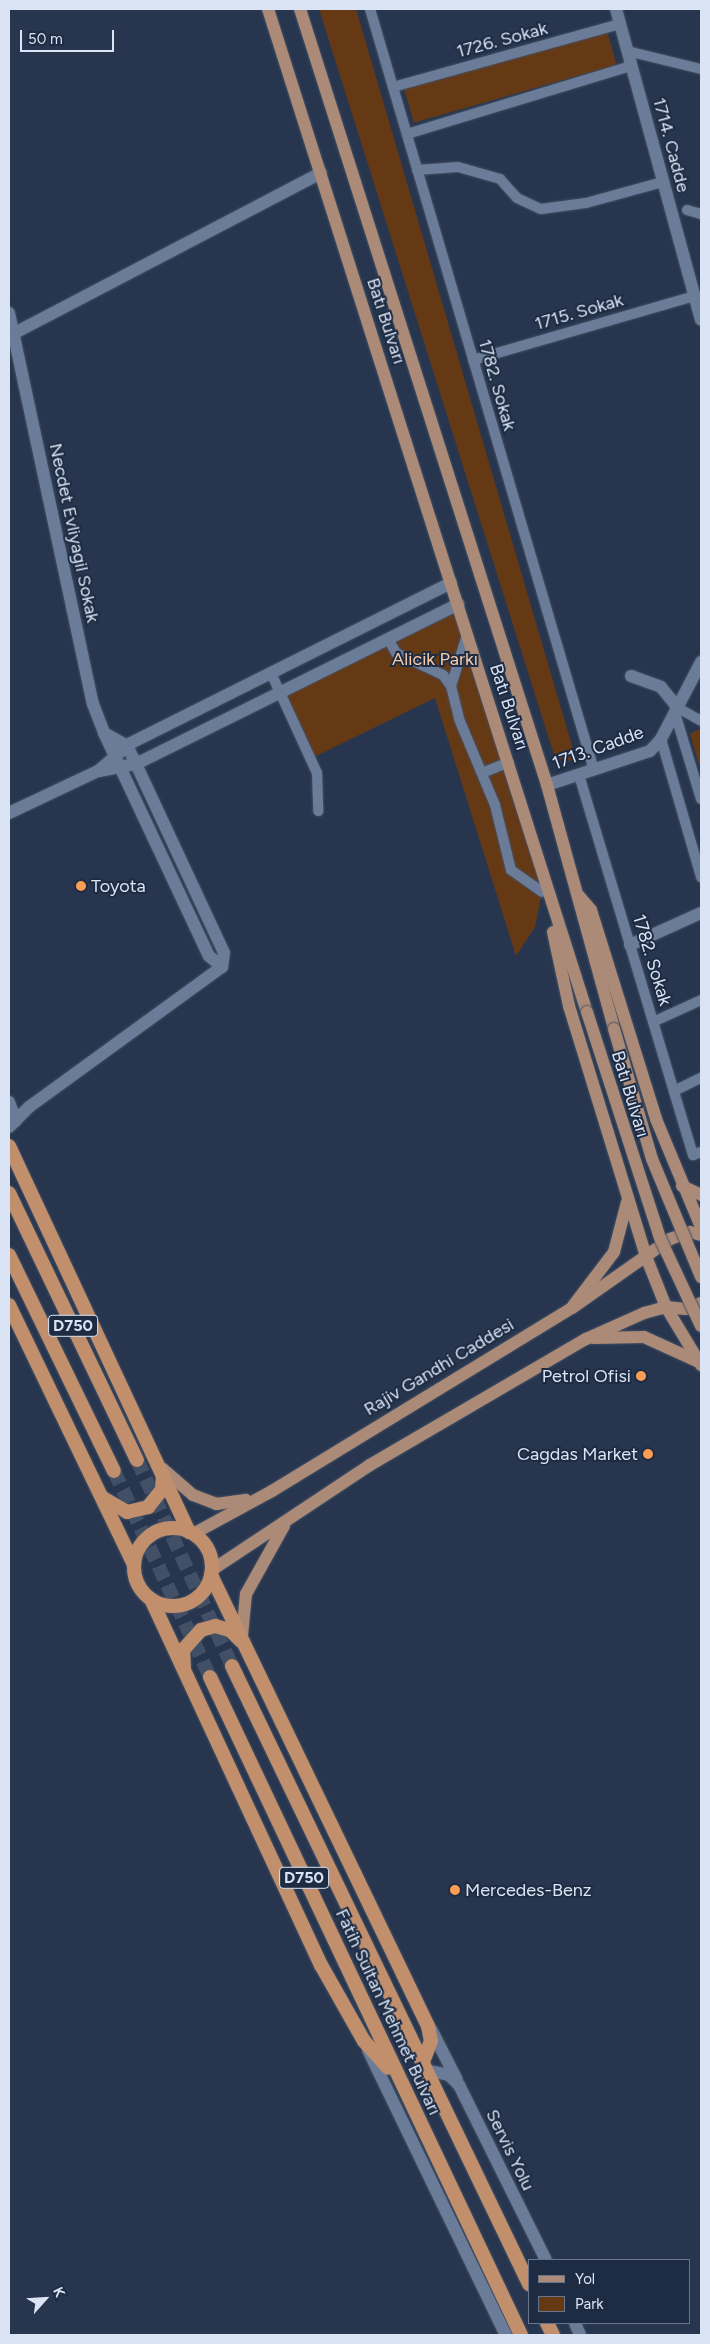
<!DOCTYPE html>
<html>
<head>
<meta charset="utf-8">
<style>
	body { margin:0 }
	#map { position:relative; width:710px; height:2344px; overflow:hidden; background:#27364e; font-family:Figtree,sans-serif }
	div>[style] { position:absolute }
	.green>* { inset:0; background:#663915; transform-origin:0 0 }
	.trunk-tunnel>* { height:14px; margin-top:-7px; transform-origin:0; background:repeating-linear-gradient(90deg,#425067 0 14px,transparent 0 21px) }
	.roads { filter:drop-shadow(0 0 1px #445165) drop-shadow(0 0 1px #445165) }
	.minor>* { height:10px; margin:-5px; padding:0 5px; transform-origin:5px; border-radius:5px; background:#6b7c98 }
	.tertiary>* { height:12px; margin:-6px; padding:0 6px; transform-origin:6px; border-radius:6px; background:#6b7c98 }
	.primary>* { height:12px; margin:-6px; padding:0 6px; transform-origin:6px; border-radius:6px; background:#ac8a78 }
	.trunk>* { height:14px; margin:-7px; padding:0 7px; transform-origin:7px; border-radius:7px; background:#c28f6d }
	.trunk>.ring { margin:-7px; padding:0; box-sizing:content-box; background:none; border:14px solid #c28f6d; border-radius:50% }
	.bridges { filter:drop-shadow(0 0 1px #445165) drop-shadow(0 0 1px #445165) }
	.primary-bridge>* { height:12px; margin:-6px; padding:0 6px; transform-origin:6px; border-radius:6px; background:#ac8a78 }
	.dots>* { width:14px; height:14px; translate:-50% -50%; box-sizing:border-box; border:2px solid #1d2c43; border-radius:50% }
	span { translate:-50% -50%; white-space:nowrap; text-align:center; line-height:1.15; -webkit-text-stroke:4px #1d2c43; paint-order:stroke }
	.shield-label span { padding:1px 4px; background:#1d2c43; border:1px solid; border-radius:4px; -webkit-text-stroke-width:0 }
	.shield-label { font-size:16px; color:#dae4f4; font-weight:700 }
	.street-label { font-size:18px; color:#dae4f4 }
	.park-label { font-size:18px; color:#f8caaa }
	.poi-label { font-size:18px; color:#dae4f4 }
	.left { translate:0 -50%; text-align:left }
	.right { translate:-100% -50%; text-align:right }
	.frame { position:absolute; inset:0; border:10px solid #dae4f4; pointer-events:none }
	.legend { position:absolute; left:528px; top:2259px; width:162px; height:65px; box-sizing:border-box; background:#1d2c43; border:1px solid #69768a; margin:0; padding:6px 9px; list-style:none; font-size:15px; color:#dae4f4 }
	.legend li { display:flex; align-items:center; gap:10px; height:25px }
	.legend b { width:25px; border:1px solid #69768a }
	.north { position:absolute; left:20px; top:2274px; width:50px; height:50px; -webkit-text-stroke:4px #1d2c43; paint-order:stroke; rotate:64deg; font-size:14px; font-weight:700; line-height:20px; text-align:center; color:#dae4f4 }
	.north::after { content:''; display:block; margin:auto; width:18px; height:22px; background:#dae4f4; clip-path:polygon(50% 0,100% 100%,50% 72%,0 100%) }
	.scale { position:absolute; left:20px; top:30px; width:94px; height:22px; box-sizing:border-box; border:2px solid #dae4f4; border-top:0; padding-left:6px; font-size:15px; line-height:18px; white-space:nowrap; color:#dae4f4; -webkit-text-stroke:4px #1d2c43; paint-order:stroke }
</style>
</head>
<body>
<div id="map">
	<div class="green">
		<div style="clip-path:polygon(319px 9px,356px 9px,575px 756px,571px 761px,555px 758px)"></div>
		<div style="left:607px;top:31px;width:35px;height:211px;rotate:74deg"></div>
		<div style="clip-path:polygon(458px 604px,542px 892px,535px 927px,516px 956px,435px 698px,312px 758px,280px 692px)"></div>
		<div style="clip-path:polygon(701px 728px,701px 771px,690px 734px)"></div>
	</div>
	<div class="trunk-tunnel">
		<div style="left:137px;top:1460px;width:227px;rotate:65.2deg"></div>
		<div style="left:114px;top:1471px;width:227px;rotate:65deg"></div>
	</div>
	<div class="roads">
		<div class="minor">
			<div style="left:370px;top:9px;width:793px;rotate:73.6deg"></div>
			<div style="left:627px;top:51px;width:76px;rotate:13.7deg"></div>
			<div style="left:393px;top:87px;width:236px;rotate:-15.5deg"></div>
			<div style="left:407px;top:134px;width:234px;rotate:-16.9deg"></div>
			<div style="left:417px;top:170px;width:41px;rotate:-4.2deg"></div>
			<div style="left:458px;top:167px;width:44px;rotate:15.9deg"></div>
			<div style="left:500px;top:179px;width:25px;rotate:48deg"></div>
			<div style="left:517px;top:198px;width:26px;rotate:25deg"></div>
			<div style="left:541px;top:209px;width:45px;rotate:-7.6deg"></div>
			<div style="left:586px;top:203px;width:80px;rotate:-15.3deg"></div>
			<div style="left:687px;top:210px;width:15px;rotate:16deg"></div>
			<div style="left:473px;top:360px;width:231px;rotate:-16.1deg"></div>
			<div style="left:388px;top:639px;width:16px;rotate:60deg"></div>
			<div style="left:396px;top:653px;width:52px;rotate:25.1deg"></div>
			<div style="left:443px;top:675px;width:14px;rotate:54deg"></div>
			<div style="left:451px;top:686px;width:34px;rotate:76deg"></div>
			<div style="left:459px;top:719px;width:93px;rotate:67.3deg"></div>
			<div style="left:495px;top:805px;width:67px;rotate:76.2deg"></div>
			<div style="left:511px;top:870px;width:38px;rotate:35deg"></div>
			<div style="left:271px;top:673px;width:110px;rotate:65.3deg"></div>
			<div style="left:317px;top:773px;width:38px;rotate:88deg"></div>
			<div style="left:451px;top:686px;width:53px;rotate:-72.6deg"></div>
			<div style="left:678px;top:708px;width:26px;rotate:29deg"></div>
			<div style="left:675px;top:713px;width:90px;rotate:73.2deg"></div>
			<div style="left:661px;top:739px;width:144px;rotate:73.8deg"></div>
			<div style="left:482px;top:773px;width:29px;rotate:-22deg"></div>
			<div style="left:579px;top:775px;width:397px;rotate:73.3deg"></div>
			<div style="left:693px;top:1155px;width:9px;rotate:-21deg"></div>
			<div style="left:653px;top:1022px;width:53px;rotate:-24.6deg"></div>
			<div style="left:674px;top:1091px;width:30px;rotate:-26deg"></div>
		</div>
		<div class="tertiary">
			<div style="left:616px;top:9px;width:322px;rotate:74.7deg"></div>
			<div style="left:9px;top:313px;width:400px;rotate:77.9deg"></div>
			<div style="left:93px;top:704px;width:31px;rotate:69deg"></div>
			<div style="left:104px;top:733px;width:26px;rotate:29deg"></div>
			<div style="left:127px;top:746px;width:20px;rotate:63deg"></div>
			<div style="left:136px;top:764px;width:208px;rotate:65deg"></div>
			<div style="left:224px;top:953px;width:14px;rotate:98deg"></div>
			<div style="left:9px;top:336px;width:352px;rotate:-27.6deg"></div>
			<div style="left:631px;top:676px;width:32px;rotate:20deg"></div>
			<div style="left:661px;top:687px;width:27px;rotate:51deg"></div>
			<div style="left:104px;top:733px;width:246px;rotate:64.8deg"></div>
			<div style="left:209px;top:956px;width:17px;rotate:40deg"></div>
			<div style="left:99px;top:771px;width:38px;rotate:-11deg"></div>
			<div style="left:136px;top:764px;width:360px;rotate:-26.4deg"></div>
			<div style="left:547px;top:785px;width:108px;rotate:-18.3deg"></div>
			<div style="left:650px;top:751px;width:16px;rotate:-47deg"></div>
			<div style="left:661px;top:739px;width:87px;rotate:-62.5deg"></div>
			<div style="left:9px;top:813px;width:98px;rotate:-25.3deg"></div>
			<div style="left:98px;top:771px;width:43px;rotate:-40.3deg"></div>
			<div style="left:131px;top:743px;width:358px;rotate:-26.6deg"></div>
			<div style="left:630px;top:945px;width:78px;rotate:-24.3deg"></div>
			<div style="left:9px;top:1102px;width:20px;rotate:70deg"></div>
			<div style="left:9px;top:1127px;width:28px;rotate:-45deg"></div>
			<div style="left:29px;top:1107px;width:238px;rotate:-36deg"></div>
			<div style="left:431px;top:2029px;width:57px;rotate:63deg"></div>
			<div style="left:368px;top:2050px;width:317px;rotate:64.2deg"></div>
			<div style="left:430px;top:2071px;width:19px;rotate:12deg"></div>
			<div style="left:449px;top:2075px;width:14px;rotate:45deg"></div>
			<div style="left:459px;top:2085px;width:195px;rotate:63.6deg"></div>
			<div style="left:575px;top:2323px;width:13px;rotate:67deg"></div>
		</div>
		<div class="primary">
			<div style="left:268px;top:9px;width:1053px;rotate:72.36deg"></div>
			<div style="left:300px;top:9px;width:814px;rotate:72.34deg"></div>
			<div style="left:547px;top:785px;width:253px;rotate:74.6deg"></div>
			<div style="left:579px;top:896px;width:18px;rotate:49deg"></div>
			<div style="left:591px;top:910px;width:219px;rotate:72.7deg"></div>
			<div style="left:656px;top:1119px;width:117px;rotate:67.4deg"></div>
			<div style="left:553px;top:932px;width:76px;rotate:77.8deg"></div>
			<div style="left:569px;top:1006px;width:265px;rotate:72.9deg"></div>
			<div style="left:647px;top:1259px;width:52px;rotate:68.4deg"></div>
			<div style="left:666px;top:1307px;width:68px;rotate:58.9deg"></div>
			<div style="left:682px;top:1186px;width:21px;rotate:25deg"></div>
			<div style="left:573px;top:1306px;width:68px;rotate:-52.8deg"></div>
			<div style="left:614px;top:1252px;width:52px;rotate:-75.4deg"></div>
			<div style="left:593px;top:1338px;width:51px;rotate:-1.1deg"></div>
			<div style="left:644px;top:1337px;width:58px;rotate:24.4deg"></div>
			<div style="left:163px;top:1469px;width:40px;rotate:41deg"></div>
			<div style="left:193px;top:1495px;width:25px;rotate:21deg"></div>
			<div style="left:216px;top:1504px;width:30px;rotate:-8deg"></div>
			<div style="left:193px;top:1534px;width:90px;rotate:-28.6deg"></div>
			<div style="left:272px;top:1491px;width:351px;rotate:-31.4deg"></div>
			<div style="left:572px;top:1308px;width:120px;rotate:-35.1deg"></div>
			<div style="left:670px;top:1239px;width:21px;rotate:-19deg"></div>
			<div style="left:690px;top:1232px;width:11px;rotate:15deg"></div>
			<div style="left:212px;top:1570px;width:190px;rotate:-33.6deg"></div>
			<div style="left:370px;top:1465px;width:250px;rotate:-30.3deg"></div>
			<div style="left:586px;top:1339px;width:64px;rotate:-24.1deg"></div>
			<div style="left:644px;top:1313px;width:23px;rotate:-15deg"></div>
			<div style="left:666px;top:1307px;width:20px;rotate:6deg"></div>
			<div style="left:686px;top:1309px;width:16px;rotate:-22deg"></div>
			<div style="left:242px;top:1636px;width:42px;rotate:-84.6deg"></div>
			<div style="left:246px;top:1594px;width:78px;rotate:-60.8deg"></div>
		</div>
		<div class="trunk">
			<div style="left:9px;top:1146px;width:426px;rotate:65deg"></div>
			<div style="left:9px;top:1193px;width:296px;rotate:64.4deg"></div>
			<div style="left:9px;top:1255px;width:240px;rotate:64.1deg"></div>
			<div style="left:9px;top:1305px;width:288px;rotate:64.3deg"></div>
			<div style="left:103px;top:1498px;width:28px;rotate:30deg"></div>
			<div style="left:127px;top:1512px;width:22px;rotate:-13deg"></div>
			<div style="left:148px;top:1507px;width:22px;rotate:-51deg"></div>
			<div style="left:162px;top:1490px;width:16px;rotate:-86deg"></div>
			<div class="ring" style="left:134px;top:1528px;width:64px;height:64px"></div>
			<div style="left:211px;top:1575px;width:500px;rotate:64.31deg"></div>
			<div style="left:428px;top:2026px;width:15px;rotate:79deg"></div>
			<div style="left:431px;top:2041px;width:19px;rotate:111deg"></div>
			<div style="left:151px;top:1599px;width:404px;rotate:65.1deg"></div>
			<div style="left:321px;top:1965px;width:87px;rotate:60.5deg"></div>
			<div style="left:364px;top:2041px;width:36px;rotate:48deg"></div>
			<div style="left:232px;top:1666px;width:686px;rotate:64.33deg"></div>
			<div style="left:184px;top:1668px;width:18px;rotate:-93deg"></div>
			<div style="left:183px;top:1650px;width:27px;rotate:-48deg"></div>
			<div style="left:201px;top:1630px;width:15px;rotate:-16deg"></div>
			<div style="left:215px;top:1626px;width:16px;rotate:15deg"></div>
			<div style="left:230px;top:1630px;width:16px;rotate:45deg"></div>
			<div style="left:210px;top:1677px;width:728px;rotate:64.7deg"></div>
			<div style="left:547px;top:2323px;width:13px;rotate:63deg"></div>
		</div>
	</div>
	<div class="bridges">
		<div class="primary-bridge">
			<div style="left:587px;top:1012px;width:237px;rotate:72.1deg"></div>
			<div style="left:660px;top:1238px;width:97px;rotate:65deg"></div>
			<div style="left:614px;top:1029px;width:135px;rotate:73.7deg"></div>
			<div style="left:652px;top:1159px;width:128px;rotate:67.4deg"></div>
		</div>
	</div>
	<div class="dots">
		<div style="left:81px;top:886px;background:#fc9d54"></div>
		<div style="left:641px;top:1376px;background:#fc9d54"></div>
		<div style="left:648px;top:1454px;background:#fc9d54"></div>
		<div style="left:455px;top:1890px;background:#fc9d54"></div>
	</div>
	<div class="shield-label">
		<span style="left:73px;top:1326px">D750</span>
		<span style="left:304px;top:1878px">D750</span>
	</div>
	<div class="street-label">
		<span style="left:502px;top:40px;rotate:-15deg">1726. Sokak</span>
		<span style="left:671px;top:145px;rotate:75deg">1714. Cadde</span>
		<span style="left:579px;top:312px;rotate:-16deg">1715. Sokak</span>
		<span style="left:386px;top:321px;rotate:72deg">Batı Bulvarı</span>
		<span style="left:497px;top:385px;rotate:74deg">1782. Sokak</span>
		<span style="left:74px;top:533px;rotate:78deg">Necdet Evliyagil Sokak</span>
		<span style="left:509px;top:707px;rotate:72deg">Batı Bulvarı</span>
		<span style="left:598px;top:748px;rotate:-20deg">1713. Cadde</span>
		<span style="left:652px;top:960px;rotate:73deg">1782. Sokak</span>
		<span style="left:630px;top:1094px;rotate:73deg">Batı Bulvarı</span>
		<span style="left:439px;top:1367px;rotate:-31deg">Rajiv Gandhi Caddesi</span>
		<span style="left:388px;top:2012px;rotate:65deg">Fatih Sultan Mehmet Bulvarı</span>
		<span style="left:510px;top:2150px;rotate:64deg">Servis Yolu</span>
	</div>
	<div class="park-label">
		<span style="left:435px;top:659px">Alicik Parkı</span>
	</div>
	<div class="poi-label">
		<span class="left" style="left:91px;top:886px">Toyota</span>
		<span class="right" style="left:631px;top:1376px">Petrol Ofisi</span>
		<span class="right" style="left:638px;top:1454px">Cagdas Market</span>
		<span class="left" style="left:465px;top:1890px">Mercedes-Benz</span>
	</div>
	<div class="frame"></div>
	<ul class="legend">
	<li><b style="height:6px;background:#ac8a78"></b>Yol</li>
	<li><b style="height:14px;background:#663915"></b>Park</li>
	</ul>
	<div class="north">K</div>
	<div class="scale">50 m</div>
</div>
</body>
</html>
